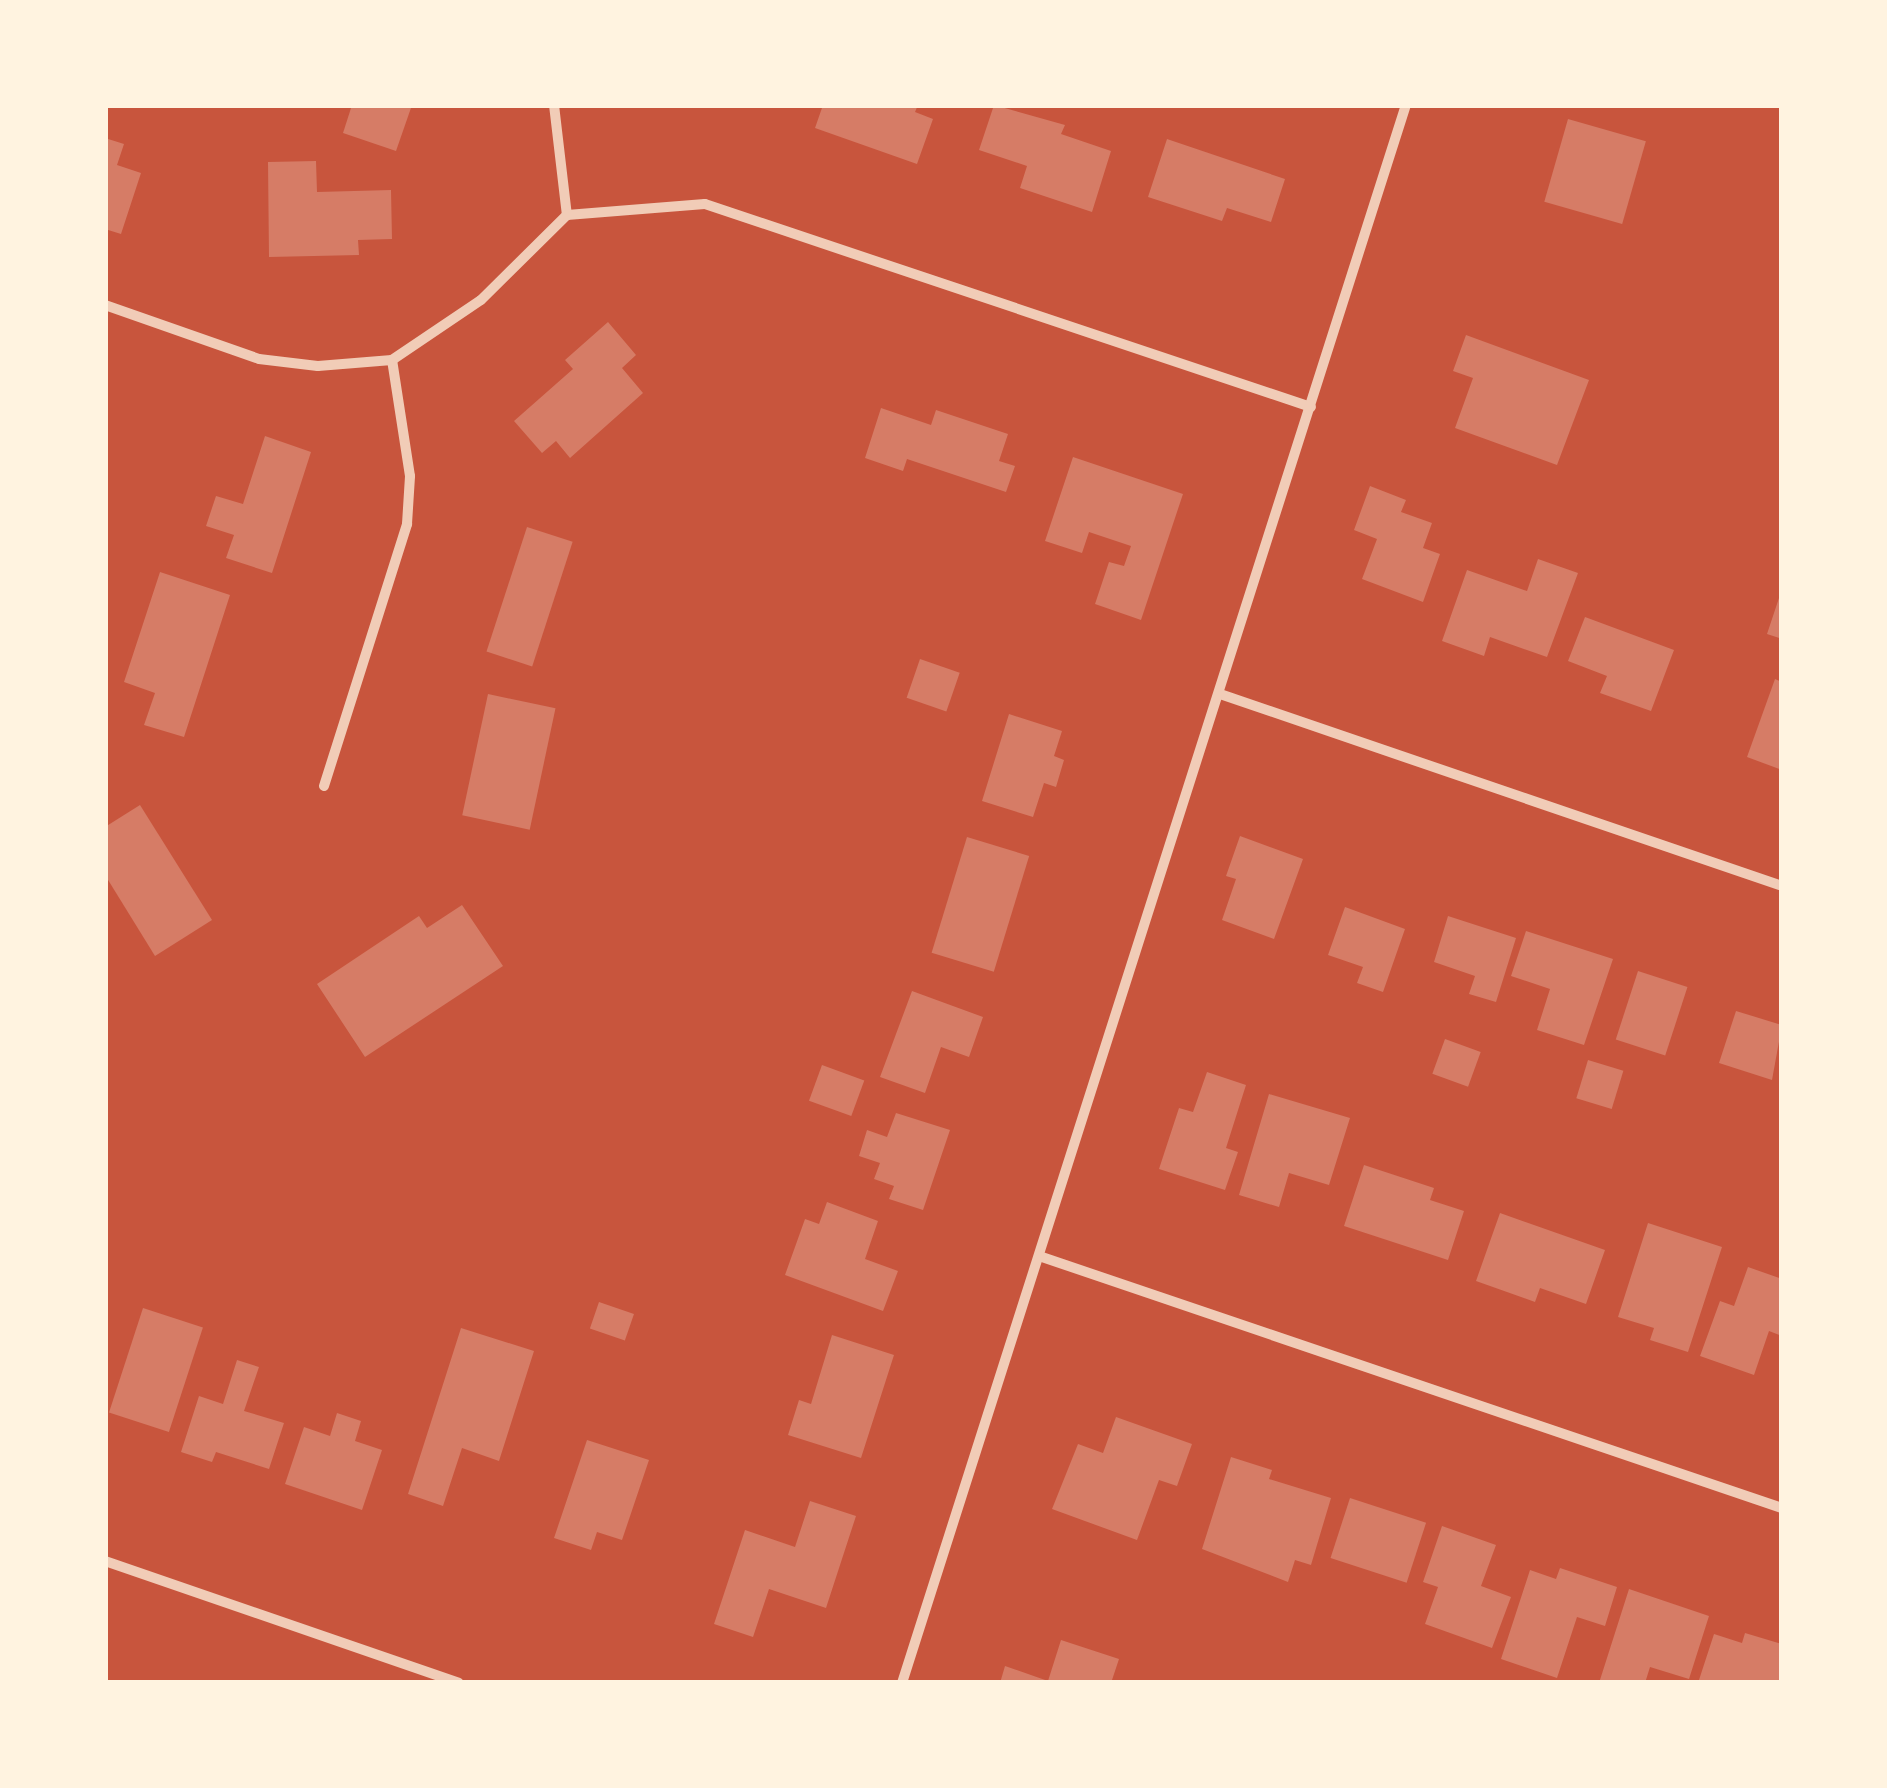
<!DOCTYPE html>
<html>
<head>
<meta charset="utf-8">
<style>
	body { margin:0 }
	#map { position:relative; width:1887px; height:1788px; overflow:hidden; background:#c8553d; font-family:"Nunito Sans",sans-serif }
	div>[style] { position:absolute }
	.building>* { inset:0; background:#d67c66; transform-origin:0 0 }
	.minor>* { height:10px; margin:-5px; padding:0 5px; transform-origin:5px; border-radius:5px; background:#f1ccb7 }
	span { translate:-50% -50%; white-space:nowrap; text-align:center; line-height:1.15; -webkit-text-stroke:9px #fff3e0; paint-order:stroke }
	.frame { position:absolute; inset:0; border:108px solid #fff3e0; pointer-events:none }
</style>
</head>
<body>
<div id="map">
	<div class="building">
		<div style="clip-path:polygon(352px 105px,412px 105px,396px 151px,343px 133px)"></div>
		<div style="clip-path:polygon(823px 105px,918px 105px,915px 112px,933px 119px,917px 164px,815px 128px)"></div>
		<div style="clip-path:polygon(994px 105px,1065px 125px,1061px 134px,1111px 151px,1092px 212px,1020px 188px,1027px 166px,979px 150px)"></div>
		<div style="left:1568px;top:119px;width:81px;height:86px;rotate:16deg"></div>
		<div style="clip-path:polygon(105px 138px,124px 144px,117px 165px,141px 173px,121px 234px,105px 229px)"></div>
		<div style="clip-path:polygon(1167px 139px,1285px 179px,1271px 222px,1227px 208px,1222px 221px,1148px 197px)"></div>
		<div style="clip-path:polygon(316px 161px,317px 192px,391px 190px,392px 239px,358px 240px,359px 255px,269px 257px,268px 162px)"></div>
		<div style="clip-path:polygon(608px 322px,636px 355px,622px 368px,643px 393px,570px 458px,556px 441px,542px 453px,514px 421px,573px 369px,565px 360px)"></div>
		<div style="clip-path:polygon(1466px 335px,1589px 380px,1557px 465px,1455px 428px,1473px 378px,1453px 371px)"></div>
		<div style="clip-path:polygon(881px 408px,931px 425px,936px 410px,1008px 434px,999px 461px,1015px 466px,1006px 492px,907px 459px,903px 471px,865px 458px)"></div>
		<div style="clip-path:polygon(265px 436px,311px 452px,272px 573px,226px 558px,234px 535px,206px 526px,216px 496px,243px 504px)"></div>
		<div style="clip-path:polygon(1073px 457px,1183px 494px,1141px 620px,1095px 604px,1109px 562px,1124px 566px,1131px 546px,1089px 532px,1082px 553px,1045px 541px)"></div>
		<div style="clip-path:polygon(1370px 486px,1406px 500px,1401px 512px,1432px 523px,1423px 548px,1440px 554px,1423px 602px,1362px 579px,1377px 539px,1354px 530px)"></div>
		<div style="left:527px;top:527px;width:48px;height:131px;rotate:18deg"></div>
		<div style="clip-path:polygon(1538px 559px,1578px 573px,1547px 657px,1490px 637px,1484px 656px,1442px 641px,1467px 570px,1527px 591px)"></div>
		<div style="clip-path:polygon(160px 572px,230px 595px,184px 737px,144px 725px,155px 693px,124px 682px)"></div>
		<div style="clip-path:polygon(1781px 592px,1782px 592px,1782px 639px,1767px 634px)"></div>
		<div style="clip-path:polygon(1585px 617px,1674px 650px,1651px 711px,1600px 693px,1607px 676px,1568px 661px)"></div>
		<div style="left:920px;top:659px;width:42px;height:41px;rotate:19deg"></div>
		<div style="clip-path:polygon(1775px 679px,1782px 682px,1782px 770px,1747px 757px)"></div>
		<div style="left:488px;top:694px;width:69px;height:124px;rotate:12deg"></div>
		<div style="clip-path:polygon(1009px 714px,1062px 731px,1054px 756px,1064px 760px,1056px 787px,1044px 783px,1033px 817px,982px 801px)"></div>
		<div style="clip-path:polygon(140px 805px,212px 920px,155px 956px,105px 875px,105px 827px)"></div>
		<div style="clip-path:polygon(1240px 836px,1303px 859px,1274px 939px,1222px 920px,1236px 879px,1226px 876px)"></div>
		<div style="left:967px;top:837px;width:65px;height:121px;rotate:17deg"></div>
		<div style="clip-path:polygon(462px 905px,503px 966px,365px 1057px,317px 984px,419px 916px,427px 928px)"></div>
		<div style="clip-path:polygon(1345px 907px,1405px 929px,1383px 992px,1357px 983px,1363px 967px,1328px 955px)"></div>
		<div style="clip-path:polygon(1448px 916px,1516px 938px,1496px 1002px,1469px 994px,1475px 976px,1434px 962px)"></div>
		<div style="clip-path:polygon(1526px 931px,1613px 959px,1584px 1045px,1537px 1030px,1550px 989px,1511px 976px)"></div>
		<div style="left:1638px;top:971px;width:52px;height:72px;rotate:18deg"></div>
		<div style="clip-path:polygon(912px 991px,983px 1017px,969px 1057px,941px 1047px,925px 1093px,880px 1077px)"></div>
		<div style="clip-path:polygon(1736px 1011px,1782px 1025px,1772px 1080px,1719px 1063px)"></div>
		<div style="left:1445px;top:1039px;width:38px;height:37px;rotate:20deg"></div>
		<div style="left:1588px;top:1060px;width:37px;height:40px;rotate:17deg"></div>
		<div style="left:822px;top:1065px;width:45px;height:38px;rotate:20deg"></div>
		<div style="clip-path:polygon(1207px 1072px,1246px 1085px,1226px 1148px,1238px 1152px,1225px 1190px,1159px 1169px,1179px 1108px,1193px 1112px)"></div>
		<div style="clip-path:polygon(1269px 1094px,1350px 1118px,1329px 1185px,1289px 1173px,1279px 1207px,1239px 1195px)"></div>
		<div style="clip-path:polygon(896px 1113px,950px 1130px,923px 1210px,889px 1199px,894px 1186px,874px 1179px,880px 1163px,859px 1156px,867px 1130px,887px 1137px)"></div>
		<div style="clip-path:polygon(1364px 1165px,1434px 1188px,1430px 1200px,1464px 1211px,1448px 1260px,1344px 1226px)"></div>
		<div style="clip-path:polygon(827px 1202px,878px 1221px,865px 1259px,898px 1271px,883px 1311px,785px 1275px,805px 1219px,819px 1224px)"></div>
		<div style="clip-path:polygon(1500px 1213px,1605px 1250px,1586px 1304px,1540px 1288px,1535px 1302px,1476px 1281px)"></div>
		<div style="clip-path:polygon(1648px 1223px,1722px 1247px,1688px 1352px,1650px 1340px,1654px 1328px,1618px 1317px)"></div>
		<div style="clip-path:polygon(1748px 1267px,1782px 1279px,1782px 1336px,1769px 1331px,1754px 1375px,1700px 1356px,1720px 1301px,1734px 1306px)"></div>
		<div style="left:599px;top:1302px;width:37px;height:28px;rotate:19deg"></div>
		<div style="left:143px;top:1308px;width:63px;height:110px;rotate:18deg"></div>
		<div style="clip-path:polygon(461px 1328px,534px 1351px,499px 1461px,462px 1448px,443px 1506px,408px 1494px)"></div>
		<div style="clip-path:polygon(832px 1335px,894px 1355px,861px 1458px,788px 1435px,799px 1400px,811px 1404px)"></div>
		<div style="clip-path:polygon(237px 1360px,259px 1367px,244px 1411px,284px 1423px,269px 1469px,216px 1452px,212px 1462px,181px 1452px,199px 1396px,223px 1404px)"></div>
		<div style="clip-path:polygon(337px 1413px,361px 1421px,355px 1441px,382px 1450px,362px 1510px,285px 1484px,304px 1427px,330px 1436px)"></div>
		<div style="clip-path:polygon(1116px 1417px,1192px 1444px,1177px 1486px,1159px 1480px,1137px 1540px,1052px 1509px,1078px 1444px,1103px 1453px)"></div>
		<div style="clip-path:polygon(587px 1440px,649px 1460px,622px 1540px,597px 1532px,591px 1550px,554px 1538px)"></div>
		<div style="clip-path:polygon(1231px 1457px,1272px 1470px,1269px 1479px,1331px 1498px,1311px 1565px,1295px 1560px,1288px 1582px,1202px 1549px)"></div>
		<div style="left:1350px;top:1498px;width:80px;height:63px;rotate:18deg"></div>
		<div style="clip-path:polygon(810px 1501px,856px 1516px,826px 1608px,769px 1589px,753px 1637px,714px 1624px,745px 1530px,795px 1547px)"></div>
		<div style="clip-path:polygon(1442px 1526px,1496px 1545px,1481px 1586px,1511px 1597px,1492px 1648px,1425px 1624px,1438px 1587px,1423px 1582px)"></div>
		<div style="clip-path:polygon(1560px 1568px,1617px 1587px,1605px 1626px,1577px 1617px,1557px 1678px,1501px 1659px,1530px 1570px,1556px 1579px)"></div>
		<div style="clip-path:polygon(1629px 1589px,1709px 1616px,1689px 1679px,1650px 1667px,1645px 1683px,1599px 1683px)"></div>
		<div style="clip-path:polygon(1745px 1633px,1782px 1644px,1782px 1683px,1698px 1683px,1714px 1634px,1742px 1643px)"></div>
		<div style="clip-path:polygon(1061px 1640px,1119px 1659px,1111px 1683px,1000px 1683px,1005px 1666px,1048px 1681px)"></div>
	</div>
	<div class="minor">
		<div style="left:554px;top:105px;width:111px;rotate:83.3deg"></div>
		<div style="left:105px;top:305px;width:163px;rotate:19.3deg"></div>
		<div style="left:259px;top:359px;width:59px;rotate:6.8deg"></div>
		<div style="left:318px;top:366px;width:74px;rotate:-4.6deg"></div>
		<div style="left:392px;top:360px;width:107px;rotate:-34deg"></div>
		<div style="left:481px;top:300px;width:121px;rotate:-44.7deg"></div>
		<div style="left:567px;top:215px;width:138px;rotate:-4.6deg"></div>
		<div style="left:705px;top:204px;width:639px;rotate:18.52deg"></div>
		<div style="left:1220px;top:694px;width:594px;rotate:18.86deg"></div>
		<div style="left:324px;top:786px;width:275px;rotate:-72.4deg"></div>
		<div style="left:407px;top:524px;width:48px;rotate:-86.4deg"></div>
		<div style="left:410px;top:476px;width:117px;rotate:-98.8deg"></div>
		<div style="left:1039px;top:1256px;width:785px;rotate:18.74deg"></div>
		<div style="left:105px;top:1561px;width:374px;rotate:19deg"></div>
		<div style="left:902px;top:1683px;width:1657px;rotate:-72.29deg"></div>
	</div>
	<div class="frame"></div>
</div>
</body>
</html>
